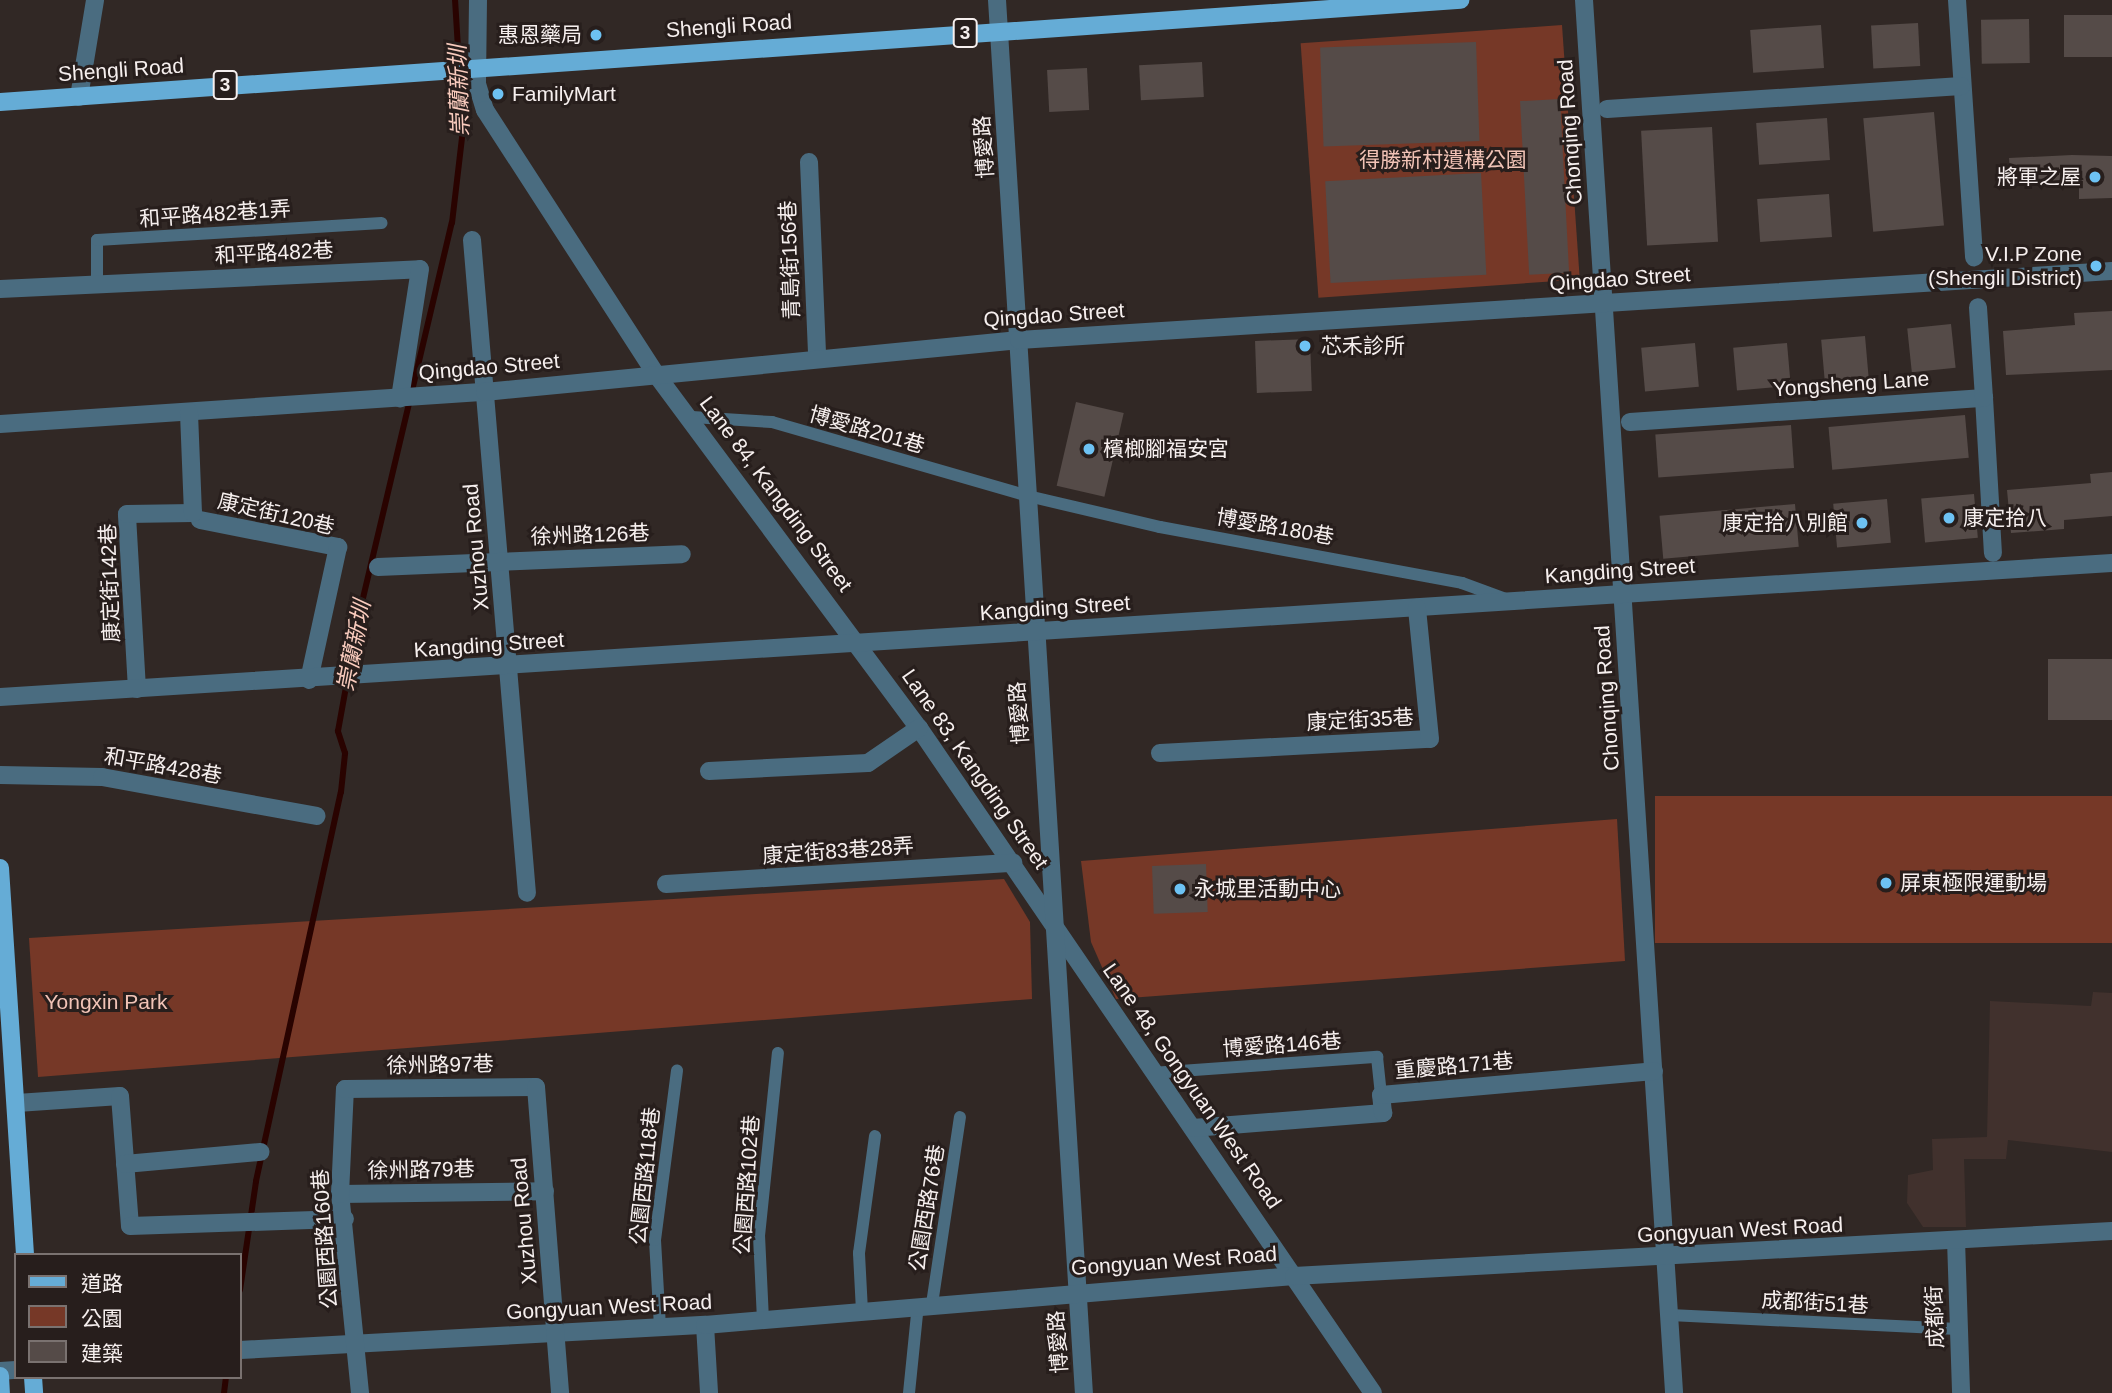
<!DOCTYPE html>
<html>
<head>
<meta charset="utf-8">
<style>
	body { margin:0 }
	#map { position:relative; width:2112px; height:1393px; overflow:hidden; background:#312825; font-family:Arial,"Noto Sans TC",sans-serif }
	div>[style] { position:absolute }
	.built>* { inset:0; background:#41312d }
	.green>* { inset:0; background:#763827; transform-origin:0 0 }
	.stream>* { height:6px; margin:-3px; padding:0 3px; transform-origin:3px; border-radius:3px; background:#290300 }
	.building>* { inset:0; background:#554b48; transform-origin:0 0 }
	.lane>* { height:12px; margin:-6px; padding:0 6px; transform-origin:6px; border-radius:6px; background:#4a6c80 }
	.street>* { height:18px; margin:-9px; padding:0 9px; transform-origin:9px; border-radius:9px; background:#4a6c80 }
	.primary>* { height:18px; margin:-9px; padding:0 9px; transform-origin:9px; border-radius:9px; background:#65acd6 }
	.dots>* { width:19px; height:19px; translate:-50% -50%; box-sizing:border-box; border:4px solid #271e1c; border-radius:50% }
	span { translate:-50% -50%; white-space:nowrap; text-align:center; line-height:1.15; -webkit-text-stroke:6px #271e1c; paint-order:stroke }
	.shield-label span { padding:2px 5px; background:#271e1c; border:2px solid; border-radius:5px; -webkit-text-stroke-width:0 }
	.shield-label { font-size:19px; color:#f6efee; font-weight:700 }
	.street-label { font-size:21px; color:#f6efee }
	.poi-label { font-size:21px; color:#f6efee }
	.right { translate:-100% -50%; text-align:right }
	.left { translate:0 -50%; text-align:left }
	.park-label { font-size:21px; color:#f1c3b6 }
	.water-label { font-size:23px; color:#f9cbbd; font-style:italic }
	.legend { position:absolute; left:14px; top:1253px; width:228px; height:126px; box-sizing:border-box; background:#271e1c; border:2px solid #7a7270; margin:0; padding:9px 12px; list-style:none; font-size:21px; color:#f6efee }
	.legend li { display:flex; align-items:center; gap:14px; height:35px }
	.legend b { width:35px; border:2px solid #7a7270 }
</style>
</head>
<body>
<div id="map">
	<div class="built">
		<div style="clip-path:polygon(2093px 992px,2112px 993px,2112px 1152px,2008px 1140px,2006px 1159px,1964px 1159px,1966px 1227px,1923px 1227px,1907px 1203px,1908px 1175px,1933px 1170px,1932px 1139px,1987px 1137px,1990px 1001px,2091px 1006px)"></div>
	</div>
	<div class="green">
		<div style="left:1562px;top:25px;width:255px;height:262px;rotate:86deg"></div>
		<div style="left:2112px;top:796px;width:147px;height:457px;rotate:90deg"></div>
		<div style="clip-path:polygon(1617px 819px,1625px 961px,1116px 999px,1091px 942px,1081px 861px)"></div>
		<div style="clip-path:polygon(1004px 879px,1030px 922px,1032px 999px,38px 1077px,29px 938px)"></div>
	</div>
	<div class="stream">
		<div style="left:240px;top:1290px;width:110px;rotate:-81.6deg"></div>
		<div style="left:256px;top:1181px;width:398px;rotate:-77.7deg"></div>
		<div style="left:341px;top:792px;width:39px;rotate:-84deg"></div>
		<div style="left:345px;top:753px;width:23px;rotate:-108deg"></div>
		<div style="left:338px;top:731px;width:118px;rotate:-79.7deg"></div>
		<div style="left:359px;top:615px;width:403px;rotate:-76.7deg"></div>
		<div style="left:452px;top:223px;width:94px;rotate:-83.3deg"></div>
		<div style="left:463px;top:130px;width:130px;rotate:-93.5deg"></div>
		<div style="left:224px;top:1393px;width:16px;rotate:-83deg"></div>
	</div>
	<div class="building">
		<div style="left:2112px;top:15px;width:42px;height:48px;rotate:90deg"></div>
		<div style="left:2029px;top:19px;width:44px;height:48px;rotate:89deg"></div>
		<div style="left:1918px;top:23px;width:43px;height:47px;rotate:87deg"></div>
		<div style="left:1821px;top:25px;width:43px;height:71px;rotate:86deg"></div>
		<div style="left:1476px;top:42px;width:99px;height:156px;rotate:88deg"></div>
		<div style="left:1202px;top:62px;width:35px;height:63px;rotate:87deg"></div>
		<div style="left:1087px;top:68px;width:42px;height:40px;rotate:87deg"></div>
		<div style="left:1560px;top:99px;width:174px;height:40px;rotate:87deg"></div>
		<div style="left:1934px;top:112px;width:114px;height:71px;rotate:85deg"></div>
		<div style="left:1827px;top:118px;width:42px;height:71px;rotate:86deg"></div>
		<div style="left:1712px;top:127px;width:115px;height:71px;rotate:87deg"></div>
		<div style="clip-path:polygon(2072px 155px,2112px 156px,2112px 198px,2079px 199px,2079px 179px,2011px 184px,2009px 158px)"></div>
		<div style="left:1481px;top:173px;width:102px;height:156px;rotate:87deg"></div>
		<div style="left:1829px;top:194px;width:43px;height:72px;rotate:86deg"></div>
		<div style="clip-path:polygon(2112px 311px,2112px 370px,2006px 375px,2003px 331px,2075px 325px,2074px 313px)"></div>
		<div style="left:1951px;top:324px;width:44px;height:44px;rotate:84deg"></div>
		<div style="left:1865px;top:336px;width:45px;height:44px;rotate:85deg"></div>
		<div style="left:1310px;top:339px;width:52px;height:55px;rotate:88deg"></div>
		<div style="left:1695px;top:343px;width:44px;height:54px;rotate:85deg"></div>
		<div style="left:1787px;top:343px;width:43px;height:54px;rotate:85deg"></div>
		<div style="left:1076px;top:402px;width:49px;height:86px;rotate:13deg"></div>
		<div style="left:1965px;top:415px;width:43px;height:137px;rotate:85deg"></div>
		<div style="left:1791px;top:425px;width:43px;height:136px;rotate:86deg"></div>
		<div style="clip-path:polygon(2112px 472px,2112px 516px,2064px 520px,2064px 529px,2011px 533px,2007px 490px,2091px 483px,2090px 474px)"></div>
		<div style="left:1974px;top:494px;width:44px;height:53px;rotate:85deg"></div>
		<div style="left:1887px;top:499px;width:44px;height:54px;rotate:85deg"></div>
		<div style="left:1795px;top:504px;width:43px;height:136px;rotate:85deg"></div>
		<div style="left:2112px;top:659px;width:61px;height:64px;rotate:90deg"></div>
		<div style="left:1206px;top:864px;width:48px;height:54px;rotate:88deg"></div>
	</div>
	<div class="lane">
		<div style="left:97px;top:285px;width:45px;rotate:-90deg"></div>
		<div style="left:97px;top:240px;width:285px;rotate:-3.4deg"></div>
		<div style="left:692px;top:417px;width:80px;rotate:3.6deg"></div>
		<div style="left:772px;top:422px;width:266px;rotate:16.1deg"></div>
		<div style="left:1028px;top:496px;width:136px;rotate:13.2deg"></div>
		<div style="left:1160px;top:527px;width:307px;rotate:10.5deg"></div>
		<div style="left:1462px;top:583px;width:47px;rotate:20deg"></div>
		<div style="left:1152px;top:1073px;width:226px;rotate:-4.1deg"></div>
		<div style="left:1377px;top:1057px;width:38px;rotate:84deg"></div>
		<div style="left:932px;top:1304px;width:189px;rotate:-81.5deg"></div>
		<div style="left:862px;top:1311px;width:58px;rotate:-93deg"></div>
		<div style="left:859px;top:1253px;width:118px;rotate:-82.2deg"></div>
		<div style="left:1670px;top:1315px;width:288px;rotate:2.8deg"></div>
		<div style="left:763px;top:1320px;width:84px;rotate:-92.7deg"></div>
		<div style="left:759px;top:1236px;width:184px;rotate:-84.1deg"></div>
		<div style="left:660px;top:1327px;width:87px;rotate:-93.3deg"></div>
		<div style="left:655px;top:1240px;width:171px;rotate:-82.6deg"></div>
		<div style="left:909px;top:1393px;width:88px;rotate:-84.2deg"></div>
	</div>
	<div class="street">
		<div style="left:478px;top:0;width:84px;rotate:90.7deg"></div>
		<div style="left:477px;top:84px;width:27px;rotate:73deg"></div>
		<div style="left:485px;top:110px;width:313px;rotate:57.1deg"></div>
		<div style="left:655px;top:373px;width:442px;rotate:53.4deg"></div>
		<div style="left:919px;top:728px;width:805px;rotate:55.68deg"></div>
		<div style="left:997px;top:0;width:1396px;rotate:86.43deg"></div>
		<div style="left:1584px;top:0;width:1396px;rotate:86.3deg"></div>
		<div style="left:1957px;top:0;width:258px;rotate:86.2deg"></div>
		<div style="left:79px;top:97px;width:98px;rotate:-80.6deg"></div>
		<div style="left:1607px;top:109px;width:355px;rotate:-3.7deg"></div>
		<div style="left:809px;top:162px;width:194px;rotate:87.6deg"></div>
		<div style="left:472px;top:240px;width:655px;rotate:85.19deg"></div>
		<div style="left:0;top:289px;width:420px;rotate:-2.7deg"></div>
		<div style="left:420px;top:269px;width:131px;rotate:98.8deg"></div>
		<div style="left:1984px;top:398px;width:155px;rotate:86.7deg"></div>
		<div style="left:1630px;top:422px;width:355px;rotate:-3.9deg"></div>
		<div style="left:1984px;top:398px;width:91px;rotate:-93.8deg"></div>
		<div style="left:0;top:424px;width:486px;rotate:-3.8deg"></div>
		<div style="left:485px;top:392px;width:537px;rotate:-5.56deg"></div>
		<div style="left:1019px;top:340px;width:1095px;rotate:-3.61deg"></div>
		<div style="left:200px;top:520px;width:141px;rotate:11.1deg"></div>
		<div style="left:338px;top:547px;width:136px;rotate:102.3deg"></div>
		<div style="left:378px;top:567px;width:304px;rotate:-2.4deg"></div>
		<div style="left:137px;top:689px;width:175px;rotate:-93.3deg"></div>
		<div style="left:127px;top:514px;width:66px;rotate:-0.9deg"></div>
		<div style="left:193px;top:513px;width:101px;rotate:-92.3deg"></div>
		<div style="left:0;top:697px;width:2116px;rotate:-3.63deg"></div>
		<div style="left:1160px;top:753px;width:270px;rotate:-3deg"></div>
		<div style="left:1430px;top:739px;width:132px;rotate:-95.7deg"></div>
		<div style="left:709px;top:771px;width:159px;rotate:-2.9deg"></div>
		<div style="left:868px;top:763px;width:62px;rotate:-34.5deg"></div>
		<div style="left:0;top:775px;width:102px;rotate:1.1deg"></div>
		<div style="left:102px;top:777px;width:218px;rotate:10.3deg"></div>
		<div style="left:666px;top:884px;width:348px;rotate:-3.5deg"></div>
		<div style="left:17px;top:1103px;width:103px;rotate:-3.9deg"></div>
		<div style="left:120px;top:1096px;width:130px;rotate:85.6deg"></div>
		<div style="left:130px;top:1226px;width:215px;rotate:-1.9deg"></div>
		<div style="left:1193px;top:1128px;width:191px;rotate:-4.5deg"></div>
		<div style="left:1383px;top:1113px;width:18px;rotate:-96deg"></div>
		<div style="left:1381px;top:1095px;width:274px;rotate:-5deg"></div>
		<div style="left:125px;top:1164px;width:136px;rotate:-5.1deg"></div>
		<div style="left:340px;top:1194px;width:205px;rotate:-0.8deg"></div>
		<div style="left:1956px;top:1240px;width:153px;rotate:88.1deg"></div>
		<div style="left:705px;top:1325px;width:68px;rotate:86.6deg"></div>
		<div style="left:240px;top:1350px;width:466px;rotate:-3.1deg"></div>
		<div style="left:705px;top:1325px;width:591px;rotate:-4.76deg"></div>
		<div style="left:1294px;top:1276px;width:819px;rotate:-3.15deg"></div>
		<div style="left:0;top:1371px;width:16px;rotate:-4deg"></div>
		<div style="left:360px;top:1393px;width:200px;rotate:-95.7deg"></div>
		<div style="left:340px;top:1194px;width:105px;rotate:-87.3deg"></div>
		<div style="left:345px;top:1089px;width:191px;rotate:-0.6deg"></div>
		<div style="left:536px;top:1087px;width:307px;rotate:85.5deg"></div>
	</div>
	<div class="primary">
		<div style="left:0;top:102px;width:1464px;rotate:-4deg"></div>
		<div style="left:0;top:868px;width:388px;rotate:86.3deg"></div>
		<div style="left:0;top:1376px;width:17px;rotate:87deg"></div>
		<div style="left:33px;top:1377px;width:16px;rotate:86deg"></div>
	</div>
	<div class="dots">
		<div style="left:596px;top:35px;background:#6dc2f3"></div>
		<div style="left:498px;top:94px;background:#6dc2f3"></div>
		<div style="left:2095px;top:177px;background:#6dc2f3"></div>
		<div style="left:2096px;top:266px;background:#6dc2f3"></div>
		<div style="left:1305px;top:346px;background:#6dc2f3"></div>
		<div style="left:1089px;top:449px;background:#6dc2f3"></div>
		<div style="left:1949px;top:518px;background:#6dc2f3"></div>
		<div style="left:1862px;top:523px;background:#6dc2f3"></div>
		<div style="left:1886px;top:883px;background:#6dc2f3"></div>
		<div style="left:1180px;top:889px;background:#6dc2f3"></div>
	</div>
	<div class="shield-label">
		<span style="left:965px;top:33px">3</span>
		<span style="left:225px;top:85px">3</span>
	</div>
	<div class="street-label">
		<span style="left:729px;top:26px;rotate:-4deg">Shengli Road</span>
		<span style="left:121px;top:70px;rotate:-4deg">Shengli Road</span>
		<span style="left:1570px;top:132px;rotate:-94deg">Chonqing Road</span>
		<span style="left:984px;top:147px;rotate:-94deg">博愛路</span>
		<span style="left:215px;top:214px;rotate:-4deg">和平路482巷1弄</span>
		<span style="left:274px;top:253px;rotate:-3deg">和平路482巷</span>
		<span style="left:790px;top:260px;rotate:-92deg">青島街156巷</span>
		<span style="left:1620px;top:279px;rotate:-4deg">Qingdao Street</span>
		<span style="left:1054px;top:315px;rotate:-4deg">Qingdao Street</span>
		<span style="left:489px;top:367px;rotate:-5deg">Qingdao Street</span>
		<span style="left:1851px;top:384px;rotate:-4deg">Yongsheng Lane</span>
		<span style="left:867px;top:430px;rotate:16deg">博愛路201巷</span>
		<span style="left:776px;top:494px;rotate:53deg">Lane 84, Kangding Street</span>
		<span style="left:276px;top:514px;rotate:13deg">康定街120巷</span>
		<span style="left:1275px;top:527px;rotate:10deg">博愛路180巷</span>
		<span style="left:590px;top:535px;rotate:-2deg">徐州路126巷</span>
		<span style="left:476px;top:547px;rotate:-95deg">Xuzhou Road</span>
		<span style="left:1620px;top:571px;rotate:-4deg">Kangding Street</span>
		<span style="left:110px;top:583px;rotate:-92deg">康定街142巷</span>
		<span style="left:1055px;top:608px;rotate:-4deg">Kangding Street</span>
		<span style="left:489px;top:645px;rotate:-4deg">Kangding Street</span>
		<span style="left:1607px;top:698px;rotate:-94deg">Chonqing Road</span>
		<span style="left:1019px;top:713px;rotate:-94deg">博愛路</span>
		<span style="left:1360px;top:720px;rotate:-3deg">康定街35巷</span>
		<span style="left:163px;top:766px;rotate:10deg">和平路428巷</span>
		<span style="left:975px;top:769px;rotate:55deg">Lane 83, Kangding Street</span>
		<span style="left:838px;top:851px;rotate:-4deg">康定街83巷28弄</span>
		<span style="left:1282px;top:1045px;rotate:-4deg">博愛路146巷</span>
		<span style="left:440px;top:1065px;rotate:-1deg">徐州路97巷</span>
		<span style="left:1454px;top:1066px;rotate:-5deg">重慶路171巷</span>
		<span style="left:1192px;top:1086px;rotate:55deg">Lane 48, Gongyuan West Road</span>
		<span style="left:421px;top:1170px;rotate:-1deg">徐州路79巷</span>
		<span style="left:645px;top:1176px;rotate:-84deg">公園西路118巷</span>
		<span style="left:747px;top:1185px;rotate:-86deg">公園西路102巷</span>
		<span style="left:927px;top:1208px;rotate:-81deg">公園西路76巷</span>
		<span style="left:524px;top:1221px;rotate:-95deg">Xuzhou Road</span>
		<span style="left:1740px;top:1230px;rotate:-3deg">Gongyuan West Road</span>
		<span style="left:325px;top:1239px;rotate:-94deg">公園西路160巷</span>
		<span style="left:1174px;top:1261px;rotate:-4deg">Gongyuan West Road</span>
		<span style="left:1815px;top:1303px;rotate:3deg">成都街51巷</span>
		<span style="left:609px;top:1307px;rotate:-3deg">Gongyuan West Road</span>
		<span style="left:1935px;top:1317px;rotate:-92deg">成都街</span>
		<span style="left:1058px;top:1342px;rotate:-94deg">博愛路</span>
	</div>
	<div class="poi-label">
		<span class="right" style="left:582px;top:35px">惠恩藥局</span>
		<span class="left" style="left:512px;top:94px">FamilyMart</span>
		<span class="right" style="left:2081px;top:177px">將軍之屋</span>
		<span class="right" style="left:2082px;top:266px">V.I.P Zone<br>(Shengli District)</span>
		<span class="left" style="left:1321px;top:346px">芯禾診所</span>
		<span class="left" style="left:1103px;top:449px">檳榔腳福安宮</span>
		<span class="left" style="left:1963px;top:518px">康定拾八</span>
		<span class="right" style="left:1848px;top:523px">康定拾八別館</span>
		<span class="left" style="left:1900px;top:883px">屏東極限運動場</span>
		<span class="left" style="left:1194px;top:889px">永城里活動中心</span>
	</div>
	<div class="park-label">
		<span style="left:1443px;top:160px">得勝新村遺構公園</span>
		<span style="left:106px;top:1002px">Yongxin Park</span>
	</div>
	<div class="water-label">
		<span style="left:459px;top:91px;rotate:-92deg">崇蘭新圳</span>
		<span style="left:354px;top:646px;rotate:-79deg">崇蘭新圳</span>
	</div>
	<ul class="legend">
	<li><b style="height:9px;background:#65acd6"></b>道路</li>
	<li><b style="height:19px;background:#763827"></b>公園</li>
	<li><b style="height:19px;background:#554b48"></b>建築</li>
	</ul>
</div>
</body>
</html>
